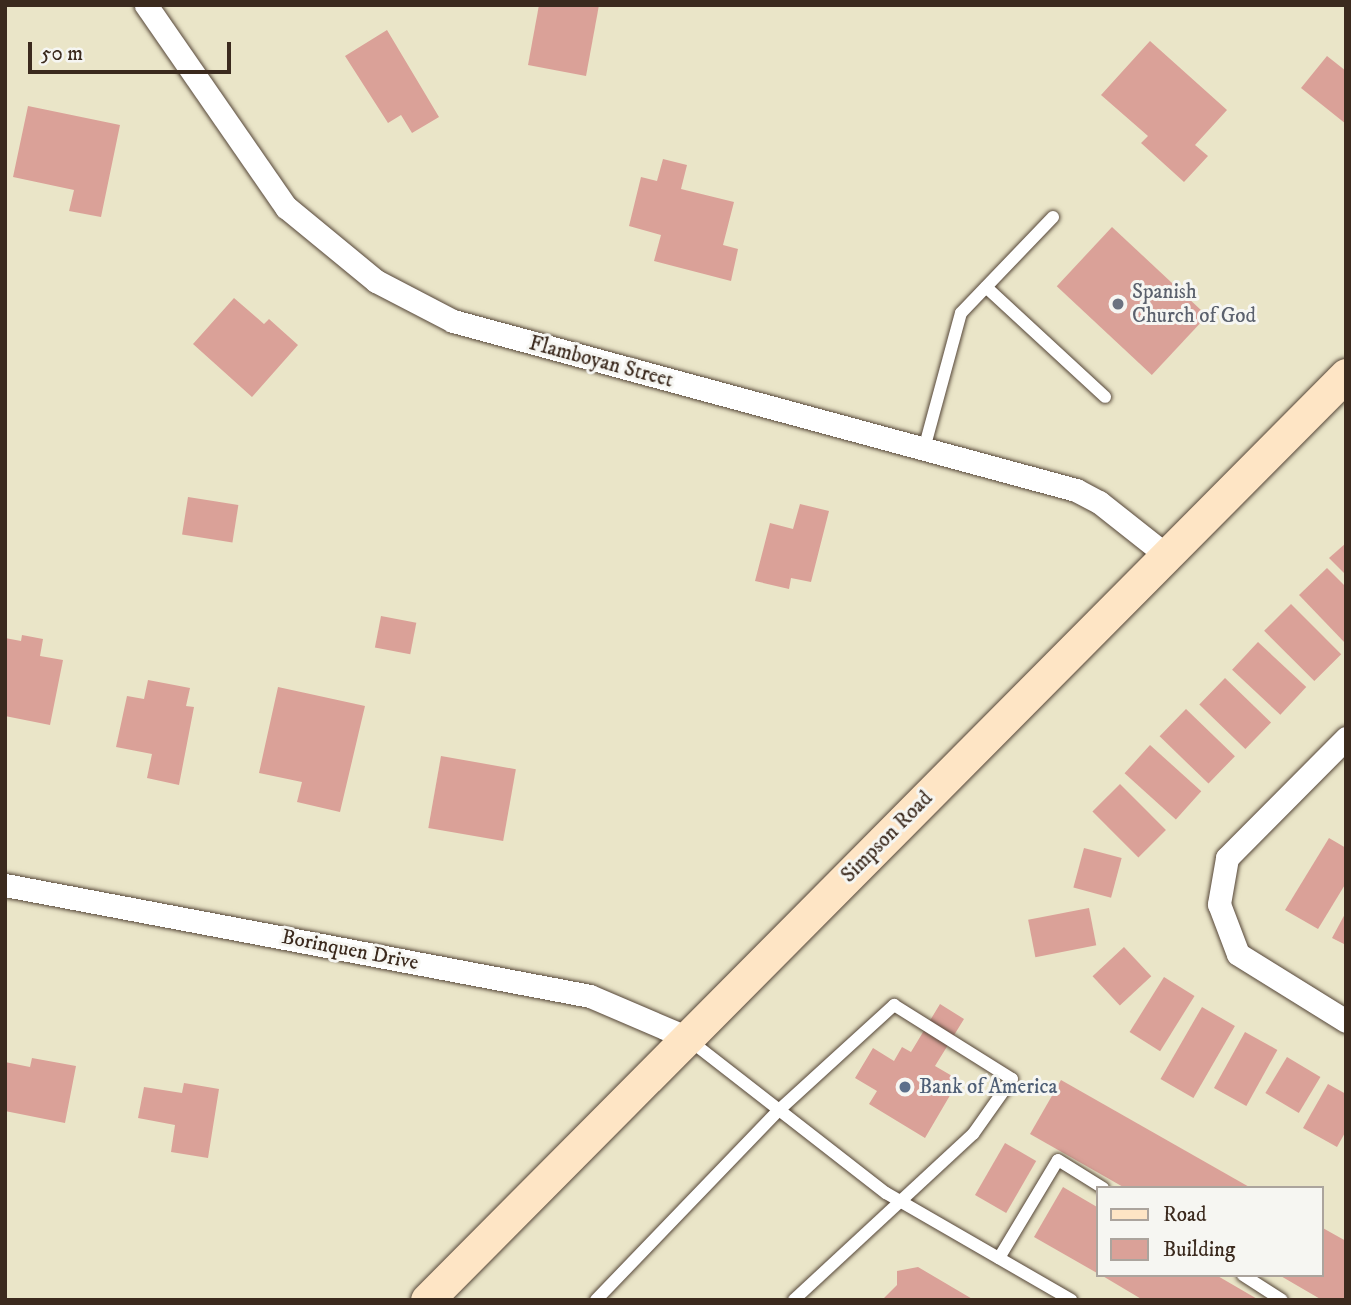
<!DOCTYPE html>
<html>
<head>
<meta charset="utf-8">
<style>
	body { margin:0 }
	#map { position:relative; width:1351px; height:1305px; overflow:hidden; background:#eae5c8; font-family:"IM FELL DW Pica",serif }
	div>[style] { position:absolute }
	.building>* { inset:0; background:#daa198; transform-origin:0 0 }
	.roads { filter:drop-shadow(0 0 2px #554638) drop-shadow(0 0 2px #554638) }
	.service>* { height:12px; margin:-6px; padding:0 6px; transform-origin:6px; border-radius:6px; background:#fff }
	.minor>* { height:23px; margin:-11.5px; padding:0 11.5px; transform-origin:11.5px; border-radius:11.5px; background:#fff }
	.secondary>* { height:33px; margin:-16.5px; padding:0 16.5px; transform-origin:16.5px; border-radius:16.5px; background:#fee5c5 }
	.dots>* { width:19px; height:19px; translate:-50% -50%; box-sizing:border-box; border:4px solid #f6f6f2; border-radius:50% }
	span { translate:-50% -50%; white-space:nowrap; text-align:center; line-height:1.15; -webkit-text-stroke:6px #f6f6f2; paint-order:stroke }
	.worship-label { font-size:21px; color:#5b616d }
	.left { translate:0 -50%; text-align:left }
	.street-label { font-size:21px; color:#3b2a1e }
	.service-label { font-size:21px; color:#4e5e75 }
	.frame { position:absolute; inset:0; border:7px solid #3b2a1e; pointer-events:none }
	.legend { position:absolute; left:1096px; top:1186px; width:228px; height:91px; box-sizing:border-box; background:#f6f6f2; border:2px solid #aba49d; margin:0; padding:9px 12px; list-style:none; font-size:21px; color:#3b2a1e }
	.legend li { display:flex; align-items:center; gap:14px; height:35px }
	.legend b { width:35px; border:2px solid #aba49d }
	.scale { position:absolute; left:28px; top:42px; width:203px; height:32px; box-sizing:border-box; border:4px solid #3b2a1e; border-top:0; padding-left:9px; font-size:21px; line-height:24px; white-space:nowrap; color:#3b2a1e; -webkit-text-stroke:5px #f6f6f2; paint-order:stroke }
</style>
</head>
<body>
<div id="map">
	<div class="building">
		<div style="clip-path:polygon(539px 5px,599px 5px,586px 76px,528px 65px)"></div>
		<div style="clip-path:polygon(387px 30px,439px 117px,412px 133px,401px 115px,388px 123px,345px 56px)"></div>
		<div style="clip-path:polygon(1150px 41px,1227px 110px,1195px 145px,1208px 156px,1184px 182px,1141px 143px,1148px 136px,1101px 95px)"></div>
		<div style="clip-path:polygon(1327px 56px,1346px 71px,1346px 124px,1301px 88px)"></div>
		<div style="clip-path:polygon(28px 106px,120px 125px,101px 217px,69px 211px,74px 190px,13px 177px)"></div>
		<div style="clip-path:polygon(663px 159px,687px 165px,681px 189px,734px 202px,723px 245px,738px 249px,731px 281px,654px 261px,661px 235px,629px 226px,641px 177px,657px 181px)"></div>
		<div style="left:1112px;top:227px;width:130px;height:81px;rotate:43deg"></div>
		<div style="clip-path:polygon(234px 298px,264px 324px,269px 319px,298px 345px,252px 397px,193px 344px)"></div>
		<div style="left:188px;top:497px;width:51px;height:38px;rotate:9deg"></div>
		<div style="clip-path:polygon(800px 504px,829px 511px,811px 582px,791px 578px,789px 589px,755px 581px,770px 523px,793px 529px)"></div>
		<div style="clip-path:polygon(1346px 543px,1346px 575px,1329px 558px)"></div>
		<div style="clip-path:polygon(1327px 568px,1346px 587px,1346px 644px,1299px 595px)"></div>
		<div style="left:1291px;top:604px;width:71px;height:38px;rotate:45deg"></div>
		<div style="left:381px;top:616px;width:36px;height:32px;rotate:11deg"></div>
		<div style="clip-path:polygon(22px 635px,43px 639px,40px 656px,63px 660px,50px 725px,5px 716px,5px 638px,21px 641px)"></div>
		<div style="left:1258px;top:642px;width:66px;height:38px;rotate:43deg"></div>
		<div style="left:1225px;top:678px;width:64px;height:37px;rotate:44deg"></div>
		<div style="clip-path:polygon(148px 680px,190px 688px,186px 706px,194px 707px,179px 785px,147px 778px,152px 754px,116px 747px,127px 696px,144px 699px)"></div>
		<div style="clip-path:polygon(278px 687px,365px 706px,340px 812px,297px 802px,302px 782px,259px 773px)"></div>
		<div style="left:1186px;top:709px;width:68px;height:38px;rotate:44deg"></div>
		<div style="left:1150px;top:745px;width:69px;height:38px;rotate:42deg"></div>
		<div style="left:441px;top:756px;width:76px;height:73px;rotate:10deg"></div>
		<div style="left:1120px;top:784px;width:65px;height:39px;rotate:45deg"></div>
		<div style="clip-path:polygon(1329px 838px,1346px 848px,1346px 883px,1318px 929px,1285px 910px)"></div>
		<div style="left:1084px;top:848px;width:39px;height:41px;rotate:15deg"></div>
		<div style="left:1089px;top:908px;width:38px;height:62px;rotate:79deg"></div>
		<div style="clip-path:polygon(1346px 912px,1346px 945px,1332px 938px)"></div>
		<div style="left:1124px;top:947px;width:40px;height:43px;rotate:47deg"></div>
		<div style="left:1164px;top:977px;width:36px;height:65px;rotate:32deg"></div>
		<div style="clip-path:polygon(940px 1004px,964px 1019px,935px 1066px,959px 1080px,925px 1138px,869px 1104px,877px 1091px,855px 1078px,873px 1048px,894px 1061px,902px 1047px,911px 1052px)"></div>
		<div style="left:1202px;top:1007px;width:38px;height:83px;rotate:30deg"></div>
		<div style="left:1245px;top:1032px;width:37px;height:64px;rotate:29deg"></div>
		<div style="left:1287px;top:1057px;width:39px;height:42px;rotate:31deg"></div>
		<div style="clip-path:polygon(32px 1058px,76px 1066px,65px 1123px,5px 1111px,5px 1062px,30px 1067px)"></div>
		<div style="clip-path:polygon(1061px 1080px,1251px 1188px,1125px 1188px,1030px 1134px)"></div>
		<div style="clip-path:polygon(184px 1083px,219px 1089px,208px 1158px,171px 1152px,175px 1125px,138px 1118px,144px 1087px,182px 1093px)"></div>
		<div style="clip-path:polygon(1328px 1084px,1346px 1094px,1346px 1131px,1337px 1147px,1303px 1128px)"></div>
		<div style="left:1005px;top:1143px;width:36px;height:60px;rotate:30deg"></div>
		<div style="clip-path:polygon(1063px 1187px,1097px 1207px,1097px 1273px,1034px 1237px)"></div>
		<div style="clip-path:polygon(1321px 1227px,1346px 1241px,1346px 1300px,1322px 1300px,1279px 1275px,1321px 1275px)"></div>
		<div style="clip-path:polygon(918px 1267px,974px 1300px,882px 1300px,897px 1285px,897px 1271px)"></div>
		<div style="clip-path:polygon(1101px 1275px,1216px 1275px,1259px 1300px,1143px 1300px)"></div>
	</div>
	<div class="roads">
		<div class="service">
			<div style="left:986px;top:287px;width:162px;rotate:42.7deg"></div>
			<div style="left:924px;top:449px;width:141px;rotate:-74.8deg"></div>
			<div style="left:961px;top:313px;width:133px;rotate:-46.2deg"></div>
			<div style="left:688px;top:1039px;width:251px;rotate:37.9deg"></div>
			<div style="left:886px;top:1193px;width:214px;rotate:30deg"></div>
			<div style="left:999px;top:1258px;width:114px;rotate:-59deg"></div>
			<div style="left:1058px;top:1160px;width:53px;rotate:31.9deg"></div>
			<div style="left:1243px;top:1275px;width:46px;rotate:32.7deg"></div>
			<div style="left:596px;top:1300px;width:264px;rotate:-46.1deg"></div>
			<div style="left:779px;top:1110px;width:156px;rotate:-42.4deg"></div>
			<div style="left:894px;top:1005px;width:139px;rotate:32.1deg"></div>
			<div style="left:1012px;top:1079px;width:67px;rotate:125.3deg"></div>
			<div style="left:973px;top:1134px;width:244px;rotate:137.2deg"></div>
		</div>
		<div class="minor">
			<div style="left:146px;top:5px;width:246px;rotate:55.3deg"></div>
			<div style="left:286px;top:207px;width:117px;rotate:39.4deg"></div>
			<div style="left:376px;top:281px;width:87px;rotate:27.5deg"></div>
			<div style="left:453px;top:321px;width:646px;rotate:15.18deg"></div>
			<div style="left:1076px;top:490px;width:26px;rotate:28deg"></div>
			<div style="left:1099px;top:502px;width:85px;rotate:38.3deg"></div>
			<div style="left:1346px;top:738px;width:169px;rotate:134.8deg"></div>
			<div style="left:1227px;top:858px;width:47px;rotate:99.9deg"></div>
			<div style="left:1219px;top:904px;width:53px;rotate:69.2deg"></div>
			<div style="left:1238px;top:954px;width:127px;rotate:31.8deg"></div>
			<div style="left:5px;top:885px;width:595px;rotate:10.74deg"></div>
			<div style="left:590px;top:996px;width:107px;rotate:23.2deg"></div>
		</div>
		<div class="secondary">
			<div style="left:427px;top:1300px;width:1304px;rotate:-45.19deg"></div>
		</div>
	</div>
	<div class="dots">
		<div style="left:1118px;top:304px;background:#6b7280"></div>
		<div style="left:905px;top:1087px;background:#5c6f8a"></div>
	</div>
	<div class="worship-label">
		<span class="left" style="left:1132px;top:304px">Spanish<br>Church of God</span>
	</div>
	<div class="street-label">
		<span style="left:601px;top:362px;rotate:15deg">Flamboyan Street</span>
		<span style="left:887px;top:837px;rotate:-45deg">Simpson Road</span>
		<span style="left:350px;top:950px;rotate:11deg">Borinquen Drive</span>
	</div>
	<div class="service-label">
		<span class="left" style="left:919px;top:1087px">Bank of America</span>
	</div>
	<div class="frame"></div>
	<ul class="legend">
	<li><b style="height:9px;background:#fee5c5"></b>Road</li>
	<li><b style="height:19px;background:#daa198"></b>Building</li>
	</ul>
	<div class="scale">50 m</div>
</div>
</body>
</html>
